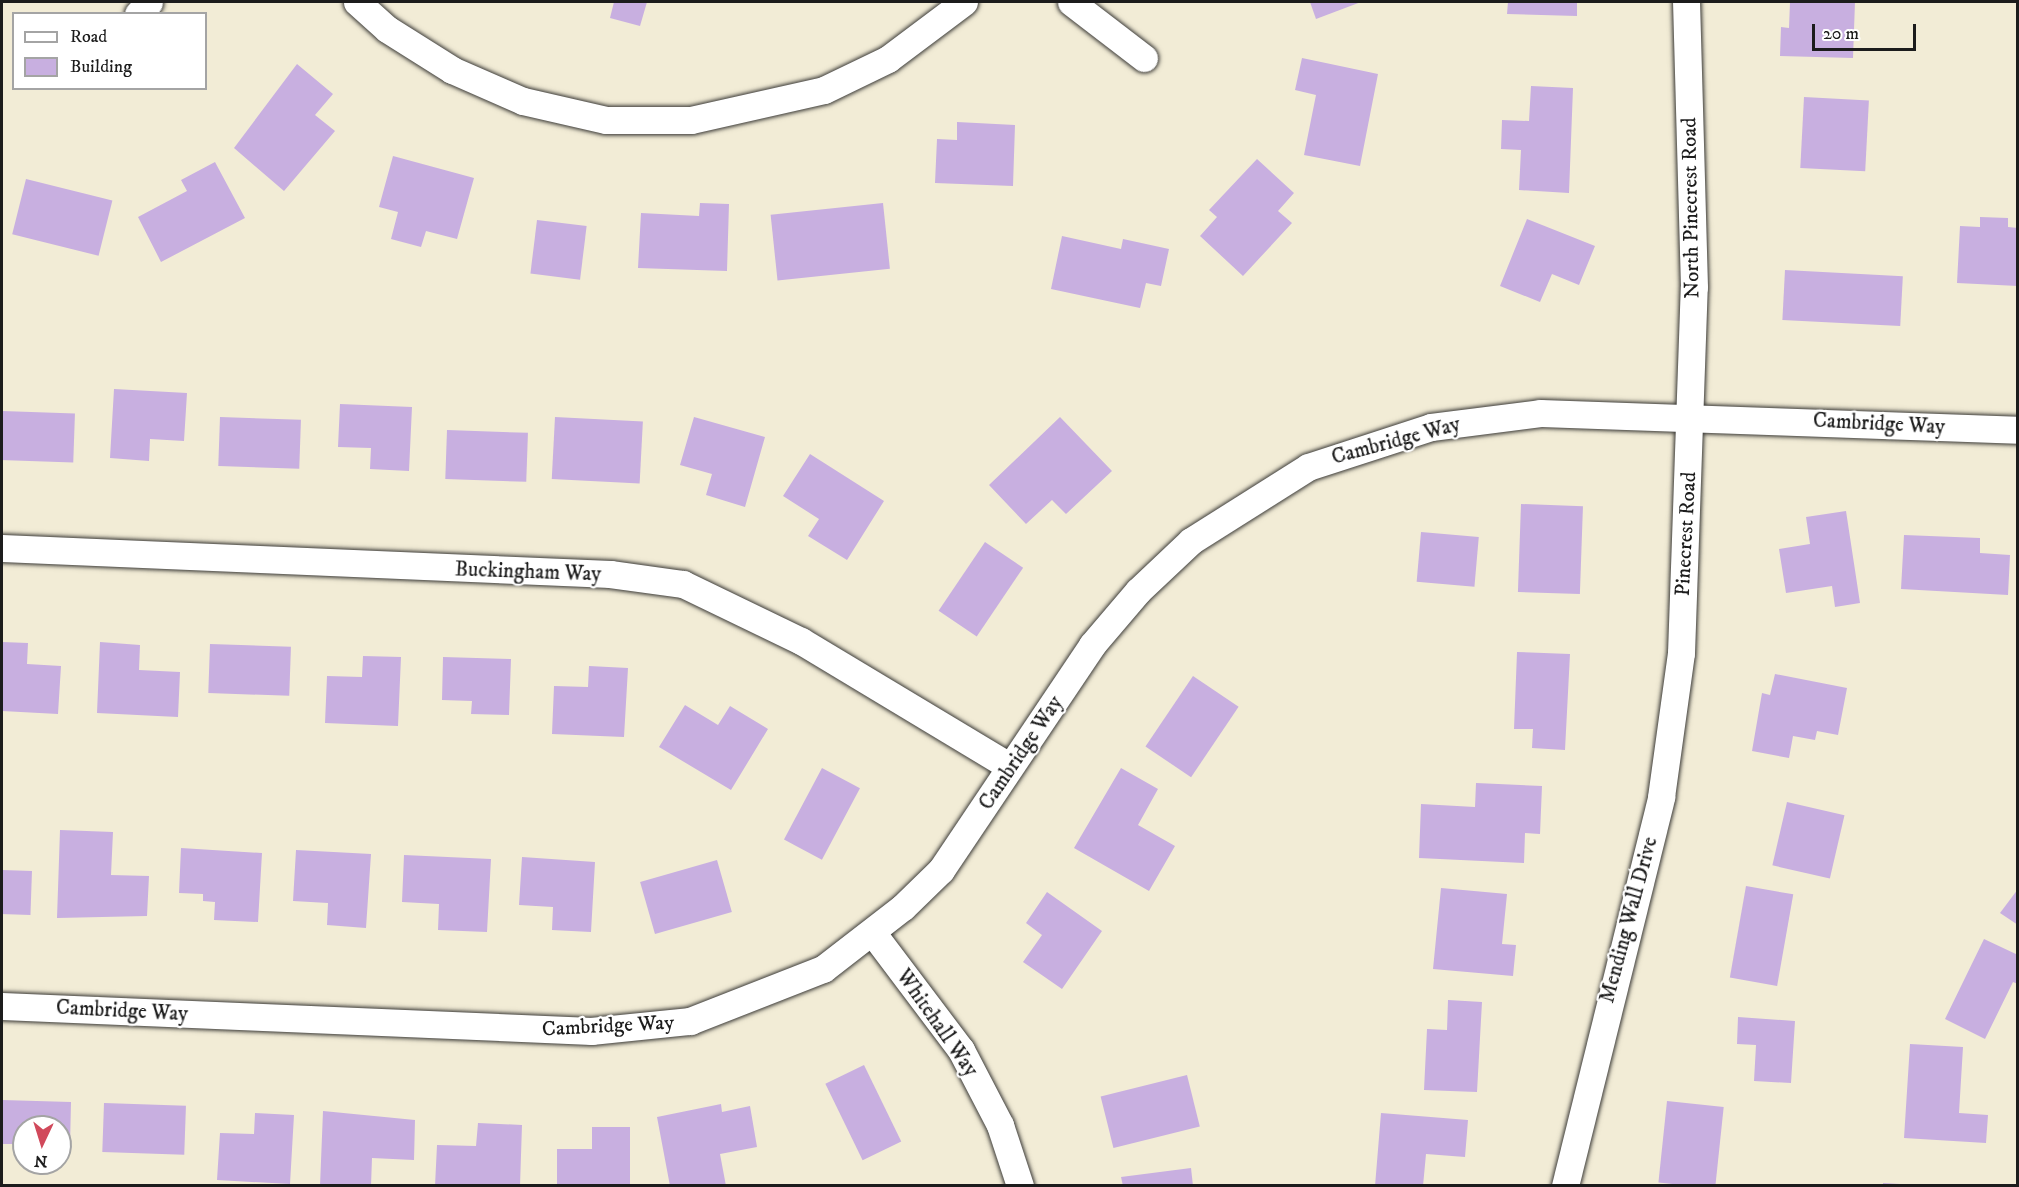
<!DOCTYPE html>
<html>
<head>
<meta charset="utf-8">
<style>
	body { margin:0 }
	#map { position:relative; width:2019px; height:1187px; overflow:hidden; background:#f2ecd6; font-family:"IM FELL DW Pica",serif }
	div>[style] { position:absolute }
	.building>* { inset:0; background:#c8afe0; transform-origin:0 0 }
	.roads { filter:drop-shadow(0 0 2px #3c3b38) drop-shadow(0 0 2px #3c3b38) }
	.minor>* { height:27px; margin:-13.5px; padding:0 13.5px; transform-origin:13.5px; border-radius:13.5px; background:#fff }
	span { translate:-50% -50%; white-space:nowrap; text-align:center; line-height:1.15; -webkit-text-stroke:4.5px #fff; paint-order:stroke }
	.street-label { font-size:21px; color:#1c1c1c }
	.frame { position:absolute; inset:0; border:3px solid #1c1c1c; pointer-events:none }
	.legend { position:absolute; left:12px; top:12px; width:195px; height:78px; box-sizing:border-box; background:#fff; border:2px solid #a4a4a4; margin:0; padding:8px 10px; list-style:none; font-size:18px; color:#1c1c1c }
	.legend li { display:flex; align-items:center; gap:12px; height:30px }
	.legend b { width:30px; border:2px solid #a4a4a4 }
	.north { position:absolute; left:12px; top:1115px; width:60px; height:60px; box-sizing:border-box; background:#fff; border:2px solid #a4a4a4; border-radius:50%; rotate:184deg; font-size:16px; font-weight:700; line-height:24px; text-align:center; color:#1c1c1c }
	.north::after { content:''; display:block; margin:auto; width:21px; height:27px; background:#d1495b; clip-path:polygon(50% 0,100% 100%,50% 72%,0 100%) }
	.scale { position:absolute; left:1812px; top:24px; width:104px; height:27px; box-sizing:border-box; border:3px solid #1c1c1c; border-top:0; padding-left:8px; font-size:18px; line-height:21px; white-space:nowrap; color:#1c1c1c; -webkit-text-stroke:4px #fff; paint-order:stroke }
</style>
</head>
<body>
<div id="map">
	<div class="building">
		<div style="clip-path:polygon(614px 2px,647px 2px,640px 26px,610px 18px)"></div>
		<div style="clip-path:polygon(1310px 2px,1361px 2px,1316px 19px)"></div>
		<div style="clip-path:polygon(1508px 2px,1577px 2px,1577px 16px,1507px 14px)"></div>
		<div style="clip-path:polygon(1790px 2px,1855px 2px,1853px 58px,1780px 56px,1781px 27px,1789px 28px)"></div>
		<div style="clip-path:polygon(1302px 58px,1378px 74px,1360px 166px,1304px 155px,1316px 95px,1295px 90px)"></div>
		<div style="clip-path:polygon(297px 64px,333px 94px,315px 115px,335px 131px,284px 191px,234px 148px)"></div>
		<div style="clip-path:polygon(1531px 86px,1573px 88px,1569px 193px,1519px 190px,1521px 150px,1501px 149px,1502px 120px,1529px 121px)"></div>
		<div style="left:1804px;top:97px;width:65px;height:71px;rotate:3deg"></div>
		<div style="clip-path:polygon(957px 122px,1015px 125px,1013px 186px,935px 183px,937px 139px,957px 140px)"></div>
		<div style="clip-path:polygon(393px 156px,474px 178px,457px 239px,426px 231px,421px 247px,391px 239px,398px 212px,379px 207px)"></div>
		<div style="clip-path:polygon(1257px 159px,1294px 193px,1278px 211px,1292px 223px,1243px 276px,1200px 236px,1217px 217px,1209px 210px)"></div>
		<div style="clip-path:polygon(215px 162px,245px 218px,161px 262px,138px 217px,187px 191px,181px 180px)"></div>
		<div style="left:26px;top:179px;width:89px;height:57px;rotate:14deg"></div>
		<div style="clip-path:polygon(700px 203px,729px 204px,727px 271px,638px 268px,641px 213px,699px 216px)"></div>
		<div style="left:883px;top:203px;width:66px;height:113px;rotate:84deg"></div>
		<div style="clip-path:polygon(1980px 217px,2008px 218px,2008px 227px,2018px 228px,2018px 286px,1957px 283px,1960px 226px,1980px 227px)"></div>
		<div style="clip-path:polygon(1527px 219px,1595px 246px,1579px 285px,1552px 274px,1540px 302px,1500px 286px)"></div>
		<div style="left:537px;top:220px;width:50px;height:54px;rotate:7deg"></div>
		<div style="clip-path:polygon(1062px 236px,1121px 249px,1123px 239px,1169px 249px,1161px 286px,1146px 283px,1140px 308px,1051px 289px)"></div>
		<div style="left:1785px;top:270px;width:118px;height:50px;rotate:3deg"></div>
		<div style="clip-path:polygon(114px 389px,187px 393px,184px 441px,150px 439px,149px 461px,110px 458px)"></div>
		<div style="clip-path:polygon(340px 404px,412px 407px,409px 471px,370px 469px,371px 448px,338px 447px)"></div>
		<div style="left:2px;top:411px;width:73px;height:49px;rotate:2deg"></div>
		<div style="left:220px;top:417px;width:81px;height:49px;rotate:2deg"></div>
		<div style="left:555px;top:417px;width:88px;height:62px;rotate:3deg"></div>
		<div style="clip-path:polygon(694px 417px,765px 437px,745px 507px,706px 495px,712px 474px,680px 465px)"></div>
		<div style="clip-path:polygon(1060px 417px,1112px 471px,1066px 514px,1052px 500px,1026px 524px,989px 485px)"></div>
		<div style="left:447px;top:430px;width:81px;height:49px;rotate:2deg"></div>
		<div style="clip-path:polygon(810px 454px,884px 501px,847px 560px,808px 536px,819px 519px,783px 496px)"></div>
		<div style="left:1521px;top:504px;width:62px;height:88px;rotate:2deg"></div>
		<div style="clip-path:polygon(1846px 511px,1860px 603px,1835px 607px,1832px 586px,1786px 593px,1779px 549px,1810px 544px,1806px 517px)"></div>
		<div style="left:1421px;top:532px;width:58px;height:50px;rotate:5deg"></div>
		<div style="clip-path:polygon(1904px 535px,1980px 538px,1980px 553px,2010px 555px,2008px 595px,1901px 589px)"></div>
		<div style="left:985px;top:542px;width:46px;height:83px;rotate:34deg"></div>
		<div style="clip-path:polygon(2px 642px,28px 643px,27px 664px,61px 666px,58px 714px,2px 711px)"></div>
		<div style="clip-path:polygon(100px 642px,140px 645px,139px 670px,180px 672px,178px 717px,97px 713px)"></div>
		<div style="left:210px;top:644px;width:81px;height:49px;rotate:2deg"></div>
		<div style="clip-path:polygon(1517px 652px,1570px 654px,1565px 750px,1532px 748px,1533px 729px,1514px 729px)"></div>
		<div style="clip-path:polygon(363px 656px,401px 657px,398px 726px,325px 723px,327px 676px,362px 677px)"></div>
		<div style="clip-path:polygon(443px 657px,511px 659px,509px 715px,471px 714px,472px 701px,442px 700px)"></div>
		<div style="clip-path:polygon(589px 666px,628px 668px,624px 737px,552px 734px,554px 686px,588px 687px)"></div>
		<div style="clip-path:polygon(1775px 674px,1847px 688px,1838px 735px,1817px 731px,1815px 740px,1793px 736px,1789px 758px,1752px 751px,1762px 693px,1770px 695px)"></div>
		<div style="left:1193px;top:676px;width:55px;height:85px;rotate:34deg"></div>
		<div style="clip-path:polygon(685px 705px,718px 725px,730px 706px,768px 729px,731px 790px,659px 747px)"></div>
		<div style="left:822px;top:768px;width:43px;height:81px;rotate:28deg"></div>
		<div style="clip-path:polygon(1121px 768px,1158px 789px,1138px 825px,1175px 846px,1149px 891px,1074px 848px)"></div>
		<div style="clip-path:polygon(1476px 783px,1542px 786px,1540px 834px,1525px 833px,1524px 863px,1419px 858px,1421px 804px,1475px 807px)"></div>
		<div style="left:1787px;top:802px;width:59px;height:65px;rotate:13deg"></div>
		<div style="clip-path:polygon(60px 830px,113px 832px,111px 875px,149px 876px,147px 916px,57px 918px)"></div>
		<div style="clip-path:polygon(181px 848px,262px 853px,258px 922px,214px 920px,215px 902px,203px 901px,203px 894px,179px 893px)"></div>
		<div style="clip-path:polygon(296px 850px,371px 854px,366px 928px,327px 925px,328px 903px,293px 901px)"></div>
		<div style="clip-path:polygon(404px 855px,491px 859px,487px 932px,438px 930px,439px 904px,402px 902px)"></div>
		<div style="clip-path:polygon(522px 857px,595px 862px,591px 932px,552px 930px,553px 907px,519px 905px)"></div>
		<div style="left:717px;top:860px;width:54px;height:80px;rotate:74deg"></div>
		<div style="left:2px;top:870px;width:30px;height:44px;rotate:2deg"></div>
		<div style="left:1746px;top:886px;width:48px;height:93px;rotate:10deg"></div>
		<div style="clip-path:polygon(1441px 888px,1507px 894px,1502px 944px,1516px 945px,1513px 976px,1433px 969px)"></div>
		<div style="clip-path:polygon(2018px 889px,2018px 925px,2000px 913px)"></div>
		<div style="clip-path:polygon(1047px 892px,1102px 931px,1062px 989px,1023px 962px,1042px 935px,1026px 923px)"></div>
		<div style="clip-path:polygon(1984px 939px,2018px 955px,2018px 984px,2013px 982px,1985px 1039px,1945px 1019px)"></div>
		<div style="clip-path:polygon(1448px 1000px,1482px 1002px,1477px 1092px,1424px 1090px,1427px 1029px,1447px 1030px)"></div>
		<div style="clip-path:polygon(1738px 1017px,1795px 1021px,1791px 1083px,1754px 1081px,1756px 1045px,1737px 1044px)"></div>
		<div style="clip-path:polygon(1910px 1044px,1963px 1047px,1959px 1113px,1988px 1115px,1986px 1143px,1904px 1138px)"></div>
		<div style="left:864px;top:1065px;width:85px;height:43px;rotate:64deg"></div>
		<div style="left:1187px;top:1075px;width:53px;height:89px;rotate:76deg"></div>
		<div style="clip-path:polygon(2px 1100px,71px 1102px,70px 1146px,60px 1145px,60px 1127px,24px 1127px,24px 1144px,2px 1144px)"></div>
		<div style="left:1667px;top:1101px;width:57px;height:82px;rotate:6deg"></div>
		<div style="left:104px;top:1103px;width:82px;height:49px;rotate:2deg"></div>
		<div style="clip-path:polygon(721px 1104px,722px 1112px,750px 1106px,757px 1147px,720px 1154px,726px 1186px,670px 1186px,657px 1117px)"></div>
		<div style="clip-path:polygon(323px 1111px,415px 1120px,414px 1160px,372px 1158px,371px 1186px,320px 1186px)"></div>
		<div style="clip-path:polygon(255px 1113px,294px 1115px,290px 1184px,217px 1180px,220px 1133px,254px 1134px)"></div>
		<div style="clip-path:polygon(1381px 1113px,1468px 1120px,1465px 1157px,1426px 1154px,1423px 1186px,1375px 1186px)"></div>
		<div style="clip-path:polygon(478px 1123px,522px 1125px,520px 1186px,435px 1186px,437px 1145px,476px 1146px)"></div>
		<div style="clip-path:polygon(592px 1127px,630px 1127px,630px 1186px,557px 1186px,557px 1149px,592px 1149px)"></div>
		<div style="clip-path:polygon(1191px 1168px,1193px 1186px,1123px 1186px,1121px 1177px)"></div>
		<div style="clip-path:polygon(1883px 1183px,1900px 1184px,1900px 1186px,1883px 1186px)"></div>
	</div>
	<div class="roads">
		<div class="minor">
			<div style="left:357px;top:2px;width:40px;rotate:42deg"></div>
			<div style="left:387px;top:29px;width:77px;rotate:32.2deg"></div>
			<div style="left:452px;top:70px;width:77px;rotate:23.6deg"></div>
			<div style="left:523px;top:101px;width:85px;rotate:12.9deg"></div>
			<div style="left:606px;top:120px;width:85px"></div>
			<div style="left:691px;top:120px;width:136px;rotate:-12.7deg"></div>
			<div style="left:824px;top:90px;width:71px;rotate:-25.8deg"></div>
			<div style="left:888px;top:59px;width:95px;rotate:-36.9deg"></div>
			<div style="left:1071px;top:2px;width:92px;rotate:37.5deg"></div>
			<div style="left:138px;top:14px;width:16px;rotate:-47deg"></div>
			<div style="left:2px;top:548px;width:609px;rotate:2.45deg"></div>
			<div style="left:610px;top:574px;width:74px;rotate:7.8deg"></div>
			<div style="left:683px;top:584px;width:131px;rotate:25.8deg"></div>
			<div style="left:801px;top:641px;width:240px;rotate:31deg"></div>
			<div style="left:872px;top:932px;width:148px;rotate:53deg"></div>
			<div style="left:961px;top:1050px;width:85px;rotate:62.5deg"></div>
			<div style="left:1000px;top:1125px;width:64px;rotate:71.8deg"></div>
			<div style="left:2px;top:1006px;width:590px;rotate:2.43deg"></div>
			<div style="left:591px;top:1031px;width:100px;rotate:-5.8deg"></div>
			<div style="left:690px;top:1021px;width:143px;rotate:-21.4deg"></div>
			<div style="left:823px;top:969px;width:101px;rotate:-37.8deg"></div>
			<div style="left:903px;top:907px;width:53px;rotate:-44.2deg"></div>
			<div style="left:941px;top:870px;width:271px;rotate:-56.1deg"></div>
			<div style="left:1092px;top:645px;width:71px;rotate:-49.6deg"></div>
			<div style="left:1138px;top:591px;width:73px;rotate:-43.3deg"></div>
			<div style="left:1191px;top:541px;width:138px;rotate:-32.3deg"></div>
			<div style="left:1308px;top:467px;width:129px;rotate:-18deg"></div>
			<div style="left:1431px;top:427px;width:110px;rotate:-7.3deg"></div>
			<div style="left:1540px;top:413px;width:478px;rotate:2deg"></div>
			<div style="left:1565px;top:1186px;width:401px;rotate:-76.1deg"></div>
			<div style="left:1661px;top:797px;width:145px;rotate:-82.1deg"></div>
			<div style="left:1681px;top:653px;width:366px;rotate:-88deg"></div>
			<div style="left:1694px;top:287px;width:285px;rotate:-91.6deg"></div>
		</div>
	</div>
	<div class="street-label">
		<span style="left:1691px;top:208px;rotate:-91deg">North Pinecrest Road</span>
		<span style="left:1879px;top:424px;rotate:3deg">Cambridge Way</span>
		<span style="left:1396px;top:441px;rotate:-15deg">Cambridge Way</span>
		<span style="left:1686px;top:534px;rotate:-87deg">Pinecrest Road</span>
		<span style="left:528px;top:572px;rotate:2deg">Buckingham Way</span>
		<span style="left:1021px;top:753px;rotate:-56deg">Cambridge Way</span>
		<span style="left:1629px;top:920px;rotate:-75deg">Mending Wall Drive</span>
		<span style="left:122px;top:1011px;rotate:3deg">Cambridge Way</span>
		<span style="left:937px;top:1023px;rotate:55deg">Whitehall Way</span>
		<span style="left:608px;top:1026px;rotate:-3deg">Cambridge Way</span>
	</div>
	<div class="frame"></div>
	<ul class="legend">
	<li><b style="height:8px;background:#fff"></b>Road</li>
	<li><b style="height:16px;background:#c8afe0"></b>Building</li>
	</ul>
	<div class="north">N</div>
	<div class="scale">20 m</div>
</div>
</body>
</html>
